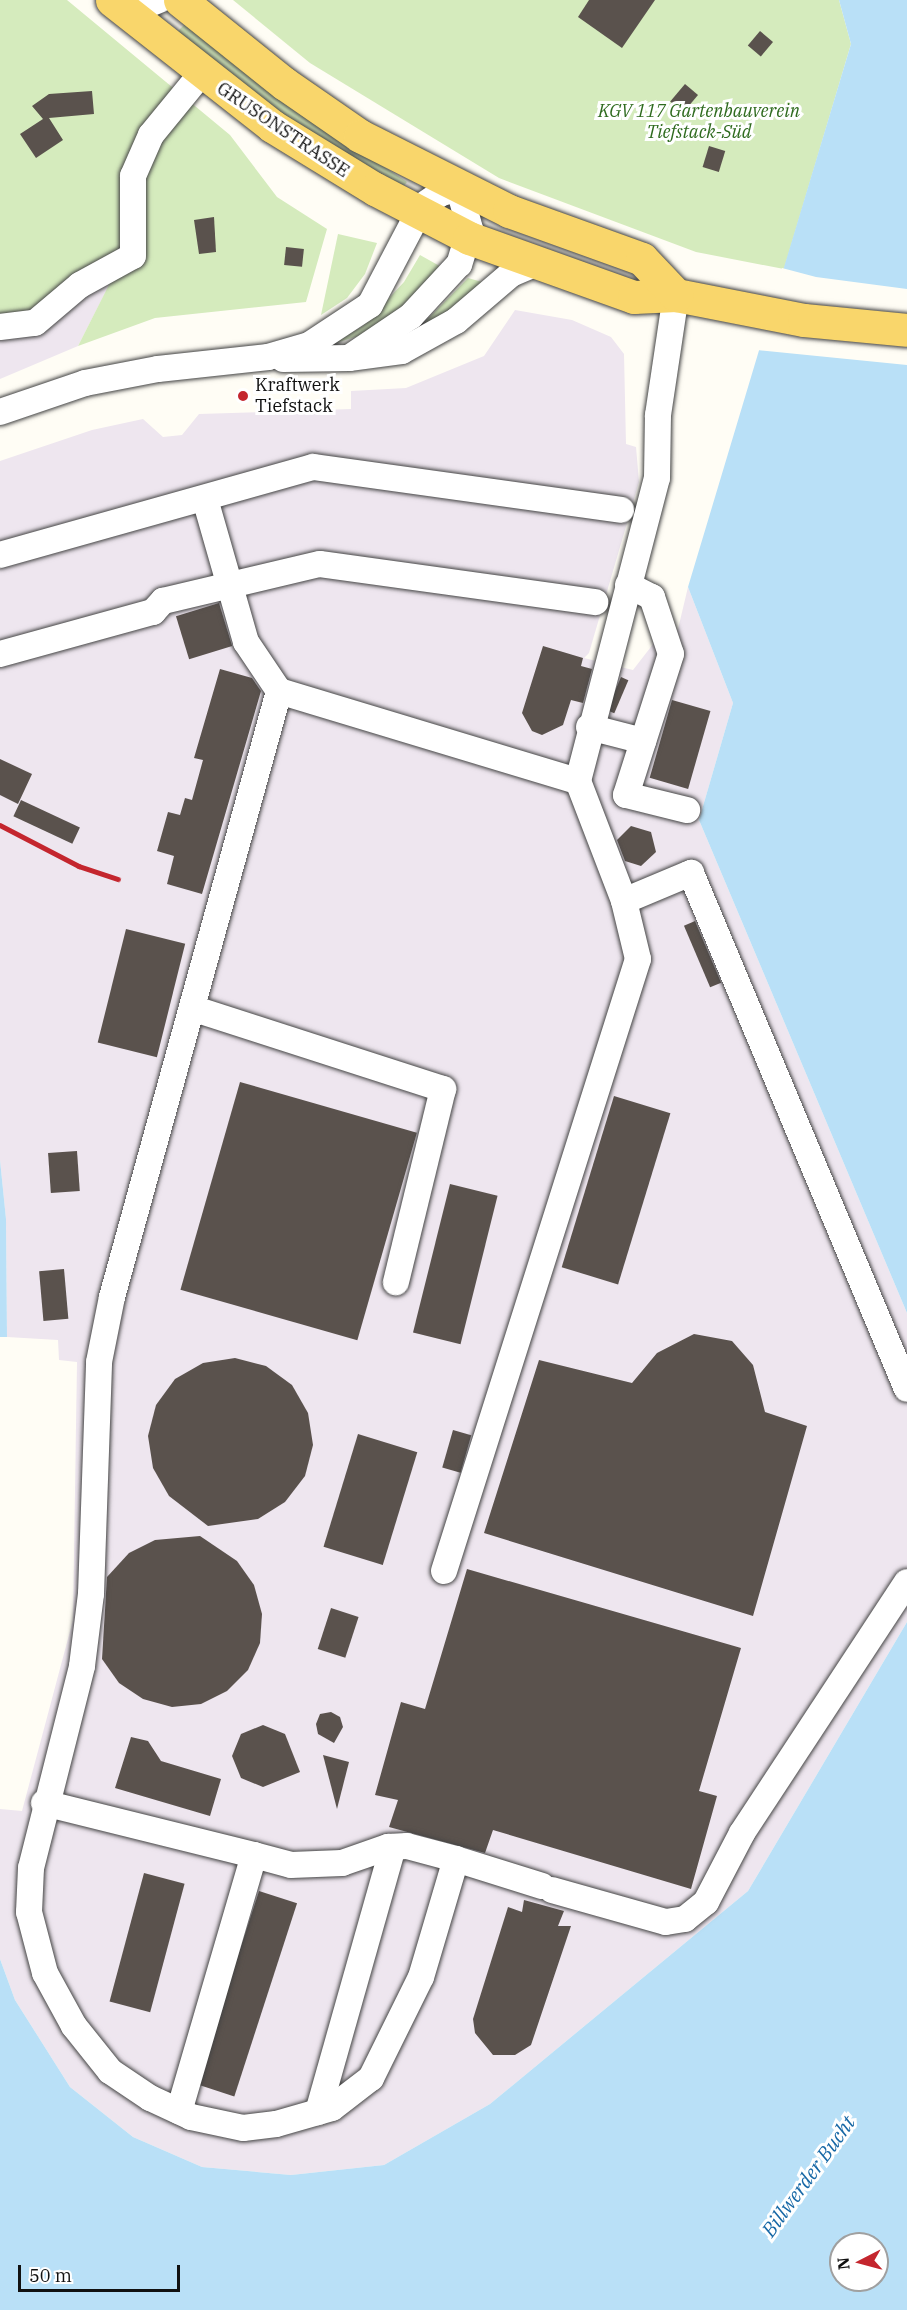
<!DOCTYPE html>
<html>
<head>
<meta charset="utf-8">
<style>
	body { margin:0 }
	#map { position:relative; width:907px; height:2310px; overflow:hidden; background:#fffdf5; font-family:"IBM Plex Serif",serif }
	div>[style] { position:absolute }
	.industrial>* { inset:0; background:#eee6ef }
	.green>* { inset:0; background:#d5ebbd }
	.water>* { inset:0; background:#b9e0f7 }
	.pier>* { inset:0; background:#fffdf5 }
	.building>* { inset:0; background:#5a524d; transform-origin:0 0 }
	.roads { filter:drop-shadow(0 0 2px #444) drop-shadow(0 0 2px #444) }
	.minor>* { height:26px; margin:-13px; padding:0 13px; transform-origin:13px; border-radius:13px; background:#fff }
	.major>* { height:33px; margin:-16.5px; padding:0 16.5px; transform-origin:16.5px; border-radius:16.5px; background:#f9d66b }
	.rail>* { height:4.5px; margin:-2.25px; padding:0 2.25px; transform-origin:2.25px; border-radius:2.25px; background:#c4262e }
	.dots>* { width:16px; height:16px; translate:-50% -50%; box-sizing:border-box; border:3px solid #fff; border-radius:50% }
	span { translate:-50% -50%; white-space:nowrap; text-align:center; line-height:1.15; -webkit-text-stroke:6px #fff; paint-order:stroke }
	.park-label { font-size:18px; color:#2f6b1f; font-style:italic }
	.street-label { font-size:18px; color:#111 }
	.poi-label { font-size:18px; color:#111 }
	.left { translate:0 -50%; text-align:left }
	.water-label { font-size:20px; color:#1768a6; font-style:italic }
	.north { position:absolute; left:829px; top:2232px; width:60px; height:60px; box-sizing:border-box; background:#fff; border:2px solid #a0a0a0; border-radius:50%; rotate:264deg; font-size:16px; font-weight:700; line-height:24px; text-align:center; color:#111 }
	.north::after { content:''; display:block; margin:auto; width:21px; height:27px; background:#c4262e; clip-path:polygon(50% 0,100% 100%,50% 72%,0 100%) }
	.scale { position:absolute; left:18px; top:2265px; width:162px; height:27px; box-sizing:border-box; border:3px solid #111; border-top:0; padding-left:8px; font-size:18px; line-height:21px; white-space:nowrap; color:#111; -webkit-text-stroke:4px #fff; paint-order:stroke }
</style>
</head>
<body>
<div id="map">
	<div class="industrial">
		<div style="clip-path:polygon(119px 266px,78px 346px,0 379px,0 327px)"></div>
		<div style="clip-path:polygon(515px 310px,572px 320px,611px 337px,624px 354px,626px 444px,636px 447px,639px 482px,589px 653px,584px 658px,633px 670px,657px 639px,678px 629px,688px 587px,733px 703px,699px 820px,907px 1313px,907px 1622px,748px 1891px,490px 2104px,384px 2165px,291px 2175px,202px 2167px,133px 2137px,70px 2087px,15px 2000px,0 1959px,0 1809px,22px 1811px,73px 1620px,77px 1362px,59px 1360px,58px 1340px,7px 1337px,6px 1219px,0 1160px,0 461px,92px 430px,143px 419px,163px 437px,182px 435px,199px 414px,351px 409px,351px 391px,406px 388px,484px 356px)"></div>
	</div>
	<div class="green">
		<div style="clip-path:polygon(0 0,67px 0,230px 135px,277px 197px,327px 229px,306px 302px,155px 318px,78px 346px,118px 267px,0 327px)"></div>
		<div style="clip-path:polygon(233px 0,839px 0,851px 44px,784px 269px,696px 252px,499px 178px,310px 63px)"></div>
		<div style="clip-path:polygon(186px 23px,325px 128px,407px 182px,401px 189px,272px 110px,174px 35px)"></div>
		<div style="clip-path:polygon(338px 234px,377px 243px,365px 274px,347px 298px,321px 315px)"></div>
		<div style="clip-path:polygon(420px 255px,445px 269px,403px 310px,365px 334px,332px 344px,363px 326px,404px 282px)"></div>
		<div style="clip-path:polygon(468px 278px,482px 282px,458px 307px,412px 335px)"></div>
	</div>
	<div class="water">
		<div style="clip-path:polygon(839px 0,907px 0,907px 1313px,699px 820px,733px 703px,688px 587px,851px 44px)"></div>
		<div style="clip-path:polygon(0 1160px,6px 1219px,7px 1337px,0 1337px)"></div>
		<div style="clip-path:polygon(evenodd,907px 1622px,907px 2310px,0 2310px,0 1959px,15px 2000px,70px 2087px,133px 2137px,202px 2167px,291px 2175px,384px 2165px,490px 2104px,748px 1891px,907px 1622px,841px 2244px,877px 2244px,877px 2280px,841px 2280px,841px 2244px)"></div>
	</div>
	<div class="pier">
		<div style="clip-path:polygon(782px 268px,816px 277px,907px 289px,907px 365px,757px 350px)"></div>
	</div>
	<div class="building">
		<div style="clip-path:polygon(589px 0,655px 0,622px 48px,578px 17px)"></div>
		<div style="left:760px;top:31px;width:17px;height:19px;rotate:40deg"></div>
		<div style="left:685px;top:84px;width:17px;height:23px;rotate:40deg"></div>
		<div style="clip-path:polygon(92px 91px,94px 114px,49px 118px,63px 140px,36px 158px,20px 134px,43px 119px,32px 106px,49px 94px)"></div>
		<div style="left:709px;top:146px;width:17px;height:22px;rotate:17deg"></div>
		<div style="clip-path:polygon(214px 217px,216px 252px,199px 254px,194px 220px)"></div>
		<div style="left:286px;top:247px;width:18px;height:18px;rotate:6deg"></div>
		<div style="left:219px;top:603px;width:45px;height:45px;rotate:73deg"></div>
		<div style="clip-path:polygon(543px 646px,583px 658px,581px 666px,592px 669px,583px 703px,571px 700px,563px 725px,542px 735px,532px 731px,522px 713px)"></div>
		<div style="clip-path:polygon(220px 669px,252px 678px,261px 691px,202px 894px,167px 884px,174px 856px,157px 851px,168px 812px,180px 815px,185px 798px,192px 800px,203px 760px,194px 758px)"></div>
		<div style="left:621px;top:677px;width:8px;height:36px;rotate:23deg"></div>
		<div style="left:672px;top:700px;width:40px;height:81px;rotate:16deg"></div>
		<div style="clip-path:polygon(0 759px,32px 774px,18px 804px,0 795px)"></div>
		<div style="left:21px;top:800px;width:65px;height:18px;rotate:25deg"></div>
		<div style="clip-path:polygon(631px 826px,651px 832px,656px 852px,641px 866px,625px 861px,617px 840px)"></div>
		<div style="left:695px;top:921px;width:67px;height:12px;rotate:67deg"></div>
		<div style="left:126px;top:929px;width:61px;height:117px;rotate:14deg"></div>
		<div style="left:240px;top:1082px;width:184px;height:216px;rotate:16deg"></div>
		<div style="left:614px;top:1096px;width:59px;height:179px;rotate:17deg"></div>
		<div style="left:77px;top:1151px;width:40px;height:29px;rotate:86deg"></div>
		<div style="left:450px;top:1184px;width:49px;height:153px;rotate:14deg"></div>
		<div style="left:64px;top:1269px;width:50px;height:25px;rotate:85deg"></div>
		<div style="clip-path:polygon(694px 1334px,732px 1341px,753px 1365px,765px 1412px,807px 1426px,753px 1616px,484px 1533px,539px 1360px,632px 1383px,657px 1353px)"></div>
		<div style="clip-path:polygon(235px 1358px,266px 1366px,292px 1385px,308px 1413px,313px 1445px,305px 1476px,285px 1502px,258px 1519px,208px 1526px,169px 1496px,153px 1468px,148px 1436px,156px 1405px,175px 1379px,203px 1363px)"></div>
		<div style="left:453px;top:1430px;width:19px;height:39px;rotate:16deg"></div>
		<div style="left:358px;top:1434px;width:62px;height:118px;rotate:17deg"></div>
		<div style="clip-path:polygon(200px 1536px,237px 1561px,254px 1585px,262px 1614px,260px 1643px,248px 1670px,227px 1691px,201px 1704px,172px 1707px,143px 1699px,119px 1683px,102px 1659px,107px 1577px,129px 1553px,155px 1540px)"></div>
		<div style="clip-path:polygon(467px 1569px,741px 1648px,699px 1791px,717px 1796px,691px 1889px,493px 1830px,485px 1853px,389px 1827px,398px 1800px,375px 1795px,401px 1702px,425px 1709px)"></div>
		<div style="left:331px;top:1608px;width:29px;height:43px;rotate:18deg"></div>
		<div style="clip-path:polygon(331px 1712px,340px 1717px,343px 1727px,334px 1743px,318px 1734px,316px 1724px,320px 1714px)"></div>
		<div style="clip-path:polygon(263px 1725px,285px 1734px,300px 1772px,263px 1787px,241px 1778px,232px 1756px,241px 1734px)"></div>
		<div style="clip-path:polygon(131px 1737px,148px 1741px,161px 1761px,221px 1779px,210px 1816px,115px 1788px)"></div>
		<div style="clip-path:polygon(323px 1755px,349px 1762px,337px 1809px)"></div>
		<div style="left:144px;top:1873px;width:42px;height:133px;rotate:15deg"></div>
		<div style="left:259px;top:1891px;width:40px;height:203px;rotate:18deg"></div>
		<div style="clip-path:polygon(524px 1900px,564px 1911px,558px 1926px,571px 1926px,531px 2045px,515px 2055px,493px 2055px,475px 2033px,473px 2019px,508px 1907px,522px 1912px)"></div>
	</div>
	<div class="roads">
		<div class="minor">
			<div style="left:127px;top:13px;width:35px;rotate:-22deg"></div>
			<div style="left:0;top:327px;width:35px;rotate:-7deg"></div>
			<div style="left:35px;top:323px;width:59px;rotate:-40.2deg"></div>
			<div style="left:80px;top:285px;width:60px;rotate:-28.7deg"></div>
			<div style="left:133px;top:256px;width:80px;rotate:-90deg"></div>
			<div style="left:133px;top:176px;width:45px;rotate:-66.3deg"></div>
			<div style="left:151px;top:135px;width:79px;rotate:-50.7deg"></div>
			<div style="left:283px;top:359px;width:66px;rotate:-0.9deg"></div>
			<div style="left:349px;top:358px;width:53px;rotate:-7.5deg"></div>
			<div style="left:402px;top:351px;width:62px;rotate:-29.1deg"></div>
			<div style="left:456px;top:321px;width:72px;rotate:-40.5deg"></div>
			<div style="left:511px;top:274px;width:28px;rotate:-23deg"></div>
			<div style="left:0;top:412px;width:90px;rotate:-18.8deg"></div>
			<div style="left:85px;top:383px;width:74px;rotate:-10.9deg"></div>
			<div style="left:158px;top:369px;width:111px;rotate:-6.2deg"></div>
			<div style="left:268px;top:357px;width:43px;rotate:-16.3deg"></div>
			<div style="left:309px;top:345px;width:73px;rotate:-33.3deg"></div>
			<div style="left:370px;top:305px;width:112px;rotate:-62.3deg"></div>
			<div style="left:422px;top:206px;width:23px;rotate:-34deg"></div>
			<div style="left:441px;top:193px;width:18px;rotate:-13deg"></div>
			<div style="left:459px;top:189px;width:41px;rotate:74.6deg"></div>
			<div style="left:470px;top:229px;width:37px;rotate:107deg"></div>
			<div style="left:459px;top:264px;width:71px;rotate:132.7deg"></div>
			<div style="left:411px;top:316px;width:75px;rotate:145.9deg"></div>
			<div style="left:205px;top:499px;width:149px;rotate:74deg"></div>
			<div style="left:246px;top:642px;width:59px;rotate:56deg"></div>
			<div style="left:0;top:555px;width:325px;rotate:-15.7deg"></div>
			<div style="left:313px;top:467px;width:311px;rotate:7.9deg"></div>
			<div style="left:628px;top:585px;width:27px;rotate:27deg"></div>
			<div style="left:652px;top:597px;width:60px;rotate:71.6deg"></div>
			<div style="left:671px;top:654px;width:148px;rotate:107.7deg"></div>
			<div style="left:626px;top:795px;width:63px;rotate:13.8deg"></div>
			<div style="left:0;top:654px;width:159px;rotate:-15.4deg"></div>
			<div style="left:153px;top:612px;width:15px;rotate:-48deg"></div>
			<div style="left:163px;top:601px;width:161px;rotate:-13.3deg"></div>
			<div style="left:320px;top:564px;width:278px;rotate:7.9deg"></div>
			<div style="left:589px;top:727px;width:56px;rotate:14.5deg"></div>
			<div style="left:578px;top:781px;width:129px;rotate:69deg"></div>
			<div style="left:624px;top:901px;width:73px;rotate:-22.7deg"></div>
			<div style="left:691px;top:873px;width:559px;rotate:67.29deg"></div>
			<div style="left:192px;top:1008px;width:264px;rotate:17.9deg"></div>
			<div style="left:443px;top:1089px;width:199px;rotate:103.7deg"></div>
			<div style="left:444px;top:1571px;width:642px;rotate:-72.41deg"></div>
			<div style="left:638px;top:959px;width:60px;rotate:-103.6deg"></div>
			<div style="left:44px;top:1803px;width:216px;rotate:13.9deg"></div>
			<div style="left:254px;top:1855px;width:267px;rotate:106.3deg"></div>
			<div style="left:254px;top:1855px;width:38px;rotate:15deg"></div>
			<div style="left:291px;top:1865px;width:51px;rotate:-2.2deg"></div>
			<div style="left:342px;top:1863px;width:49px;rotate:-19.2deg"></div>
			<div style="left:388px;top:1847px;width:19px;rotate:-3deg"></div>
			<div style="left:407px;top:1846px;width:51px;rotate:14.9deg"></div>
			<div style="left:542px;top:1886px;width:90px;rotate:-162.6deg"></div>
			<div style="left:456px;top:1859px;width:123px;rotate:106.5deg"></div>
			<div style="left:421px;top:1977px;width:113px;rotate:116.3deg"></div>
			<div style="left:371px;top:2078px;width:49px;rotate:142.4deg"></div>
			<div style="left:332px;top:2108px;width:58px;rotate:164.1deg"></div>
			<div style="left:276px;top:2124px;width:33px;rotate:173deg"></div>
			<div style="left:243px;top:2128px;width:53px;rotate:-168.1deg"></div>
			<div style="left:191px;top:2117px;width:45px;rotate:-155.1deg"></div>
			<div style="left:150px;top:2098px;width:48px;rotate:-146deg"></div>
			<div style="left:110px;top:2071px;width:58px;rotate:-128.7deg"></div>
			<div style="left:74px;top:2026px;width:60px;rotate:-118.7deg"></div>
			<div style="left:45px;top:1973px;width:63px;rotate:-104.7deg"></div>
			<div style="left:29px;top:1912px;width:44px;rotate:-87.4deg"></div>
			<div style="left:31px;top:1868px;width:208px;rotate:-75.8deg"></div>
			<div style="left:82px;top:1666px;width:73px;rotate:-82.9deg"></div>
			<div style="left:91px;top:1594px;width:232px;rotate:-88deg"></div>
			<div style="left:99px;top:1362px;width:66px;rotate:-78.7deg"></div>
			<div style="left:112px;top:1297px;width:629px;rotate:-74.59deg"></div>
			<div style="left:279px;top:691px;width:312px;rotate:16.8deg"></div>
			<div style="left:578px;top:781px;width:313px;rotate:-75.4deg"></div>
			<div style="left:657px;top:478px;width:63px;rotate:-89.1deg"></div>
			<div style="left:658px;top:415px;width:121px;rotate:-81.5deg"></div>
			<div style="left:552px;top:1890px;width:118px;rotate:15.7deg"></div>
			<div style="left:666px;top:1922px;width:19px;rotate:-9deg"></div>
			<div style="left:685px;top:1919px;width:27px;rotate:-39deg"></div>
			<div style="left:706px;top:1902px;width:78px;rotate:-62.4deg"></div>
			<div style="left:742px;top:1833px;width:300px;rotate:-56.7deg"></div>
			<div style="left:318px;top:2112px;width:275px;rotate:-74.2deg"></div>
		</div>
		<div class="major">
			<div style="left:112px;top:0;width:204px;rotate:38.2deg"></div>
			<div style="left:272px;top:126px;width:121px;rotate:31.5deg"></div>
			<div style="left:375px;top:189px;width:106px;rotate:27.5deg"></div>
			<div style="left:469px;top:238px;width:175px;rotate:19.7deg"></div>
			<div style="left:634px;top:297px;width:42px;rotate:-2.7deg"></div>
			<div style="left:676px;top:295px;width:130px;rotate:11.1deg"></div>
			<div style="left:804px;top:320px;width:103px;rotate:5.5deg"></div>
			<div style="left:180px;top:0;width:134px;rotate:38.7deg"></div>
			<div style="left:285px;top:84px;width:91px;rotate:34.7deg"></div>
			<div style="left:360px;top:136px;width:167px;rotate:26.7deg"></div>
			<div style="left:509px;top:211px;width:141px;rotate:19.8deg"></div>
			<div style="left:642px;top:259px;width:50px;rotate:46.6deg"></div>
		</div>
	</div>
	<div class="rail">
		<div style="left:0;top:825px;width:89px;rotate:27.4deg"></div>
		<div style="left:79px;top:866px;width:41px;rotate:18.4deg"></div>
	</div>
	<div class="dots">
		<div style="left:243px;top:396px;background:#c4262e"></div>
	</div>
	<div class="park-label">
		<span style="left:699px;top:122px">KGV 117 Gartenbauverein<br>Tiefstack-Süd</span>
	</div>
	<div class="street-label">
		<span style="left:283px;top:130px;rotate:34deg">GRUSONSTRASSE</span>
	</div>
	<div class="poi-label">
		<span class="left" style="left:255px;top:396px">Kraftwerk<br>Tiefstack</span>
	</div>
	<div class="water-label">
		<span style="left:808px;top:2176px;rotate:-54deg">Billwerder Bucht</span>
	</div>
	<div class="north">N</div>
	<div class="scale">50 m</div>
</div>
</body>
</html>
